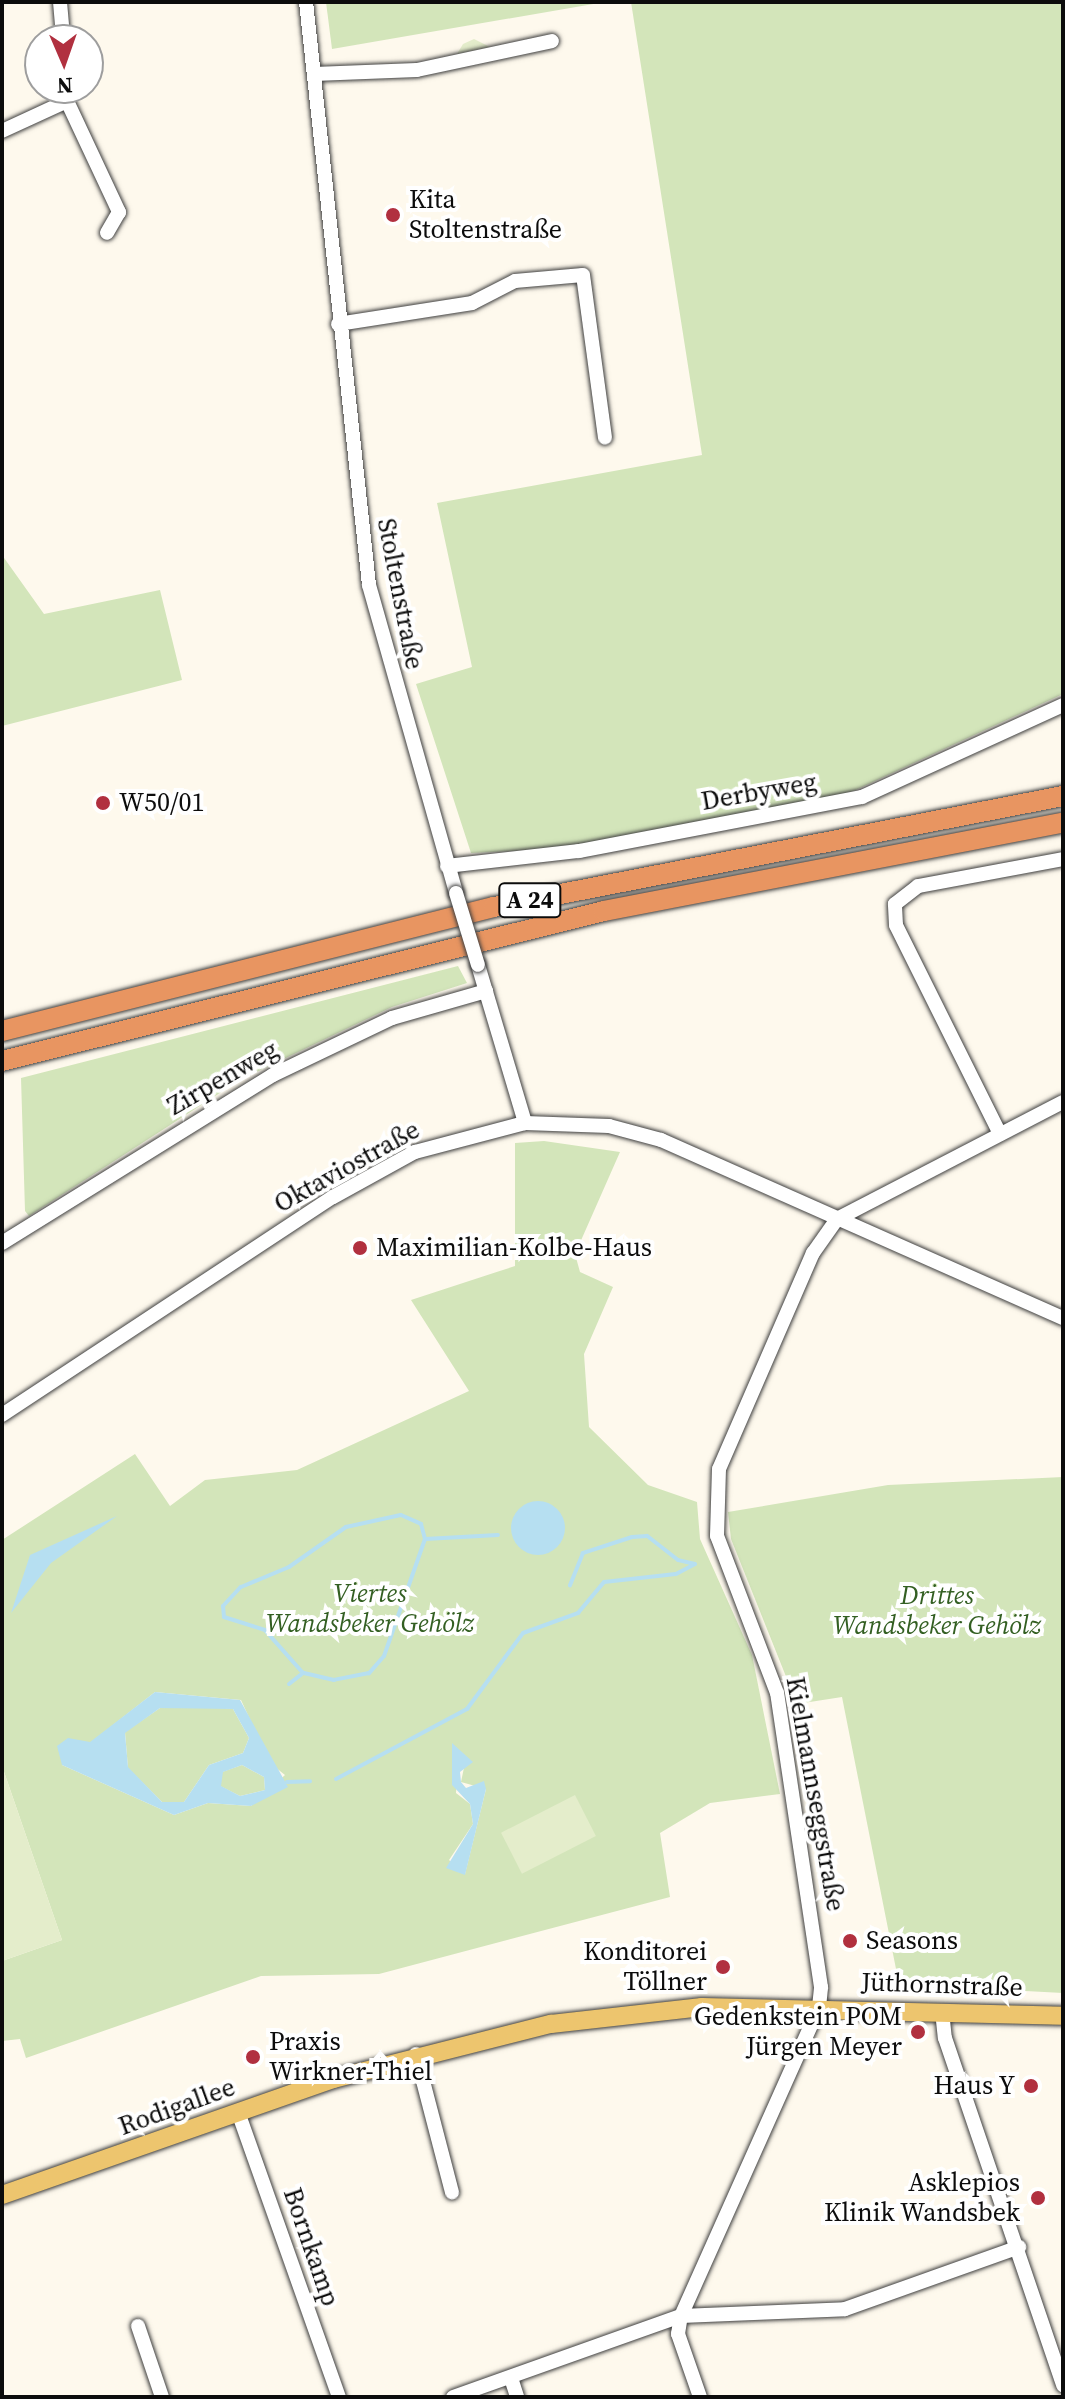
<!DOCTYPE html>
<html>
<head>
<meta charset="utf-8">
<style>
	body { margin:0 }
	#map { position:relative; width:1065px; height:2399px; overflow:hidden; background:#fef9ed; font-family:"Source Serif 4",serif }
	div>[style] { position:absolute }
	.green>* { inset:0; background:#d3e5ba }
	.pitch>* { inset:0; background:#e4edcb; transform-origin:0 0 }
	.water>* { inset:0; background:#b6dff1 }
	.round { border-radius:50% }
	.stream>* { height:4px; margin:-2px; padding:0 2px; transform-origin:2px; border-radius:2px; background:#b6dff1 }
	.roads { filter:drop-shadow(0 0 2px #3f3f3f) drop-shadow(0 0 2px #3f3f3f) }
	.minor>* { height:14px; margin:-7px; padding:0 7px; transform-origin:7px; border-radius:7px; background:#fff }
	.major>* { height:18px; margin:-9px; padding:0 9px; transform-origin:9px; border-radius:9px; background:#edc56e }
	.highway>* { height:20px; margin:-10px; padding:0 10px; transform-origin:10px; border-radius:10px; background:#e89561 }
	.bridges { filter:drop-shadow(0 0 2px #3f3f3f) drop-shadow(0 0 2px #3f3f3f) }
	.minor-bridge>* { height:14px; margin:-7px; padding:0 7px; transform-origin:7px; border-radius:7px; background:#fff }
	.dots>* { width:22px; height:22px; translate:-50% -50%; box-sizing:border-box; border:4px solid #fff; border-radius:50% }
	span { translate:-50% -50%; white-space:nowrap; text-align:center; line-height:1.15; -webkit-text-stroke:8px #fff; paint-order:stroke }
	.shield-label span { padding:2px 6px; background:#fff; border:2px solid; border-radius:6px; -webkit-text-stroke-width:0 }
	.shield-label { font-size:24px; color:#0c0c0c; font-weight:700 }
	.poi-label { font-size:26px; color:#0c0c0c }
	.left { translate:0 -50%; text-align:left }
	.right { translate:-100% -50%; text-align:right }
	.street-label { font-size:26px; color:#0c0c0c }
	.park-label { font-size:26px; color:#335f22; font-style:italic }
	.frame { position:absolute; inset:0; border:4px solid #0c0c0c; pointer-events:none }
	.north { position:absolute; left:24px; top:24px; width:80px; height:80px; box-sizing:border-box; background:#fff; border:2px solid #9e9e9e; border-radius:50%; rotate:178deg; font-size:22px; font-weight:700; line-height:32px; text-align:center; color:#0c0c0c }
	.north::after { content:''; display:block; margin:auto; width:28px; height:36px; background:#b1303f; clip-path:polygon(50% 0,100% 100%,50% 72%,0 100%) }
</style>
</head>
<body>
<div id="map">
	<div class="green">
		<div style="clip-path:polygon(326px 2px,605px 2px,332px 49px)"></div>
		<div style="clip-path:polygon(631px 2px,1063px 2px,1063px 694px,847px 794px,576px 848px,471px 853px,416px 684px,472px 667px,437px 503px,702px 455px)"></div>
		<div style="clip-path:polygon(2px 555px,44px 614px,160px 590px,182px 680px,2px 726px)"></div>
		<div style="clip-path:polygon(458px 966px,467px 983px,392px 1007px,240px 1080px,29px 1216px,25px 1211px,21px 1078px)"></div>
		<div style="clip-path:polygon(evenodd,544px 1141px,620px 1152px,575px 1254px,580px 1272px,613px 1287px,584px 1354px,589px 1427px,648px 1485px,697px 1502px,700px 1539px,752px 1655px,780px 1794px,710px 1803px,660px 1833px,670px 1897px,379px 1974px,261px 1976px,26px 2058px,20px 2039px,2px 2041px,2px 1961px,62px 1940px,2px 1766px,2px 1540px,135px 1454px,170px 1506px,205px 1480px,297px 1470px,469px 1391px,411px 1300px,515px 1266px,515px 1143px,544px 1141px,155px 1692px,241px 1700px,270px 1763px,285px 1775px,251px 1806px,208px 1803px,174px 1815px,62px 1765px,155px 1692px,544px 1141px,459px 1754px,466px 1758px,461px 1782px,486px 1789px,465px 1874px,449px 1860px,473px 1824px,470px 1804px,456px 1793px,459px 1754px)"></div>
		<div style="clip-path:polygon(1063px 1477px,1063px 1993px,899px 1984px,842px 1697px,797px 1704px,731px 1539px,728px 1512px,888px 1485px)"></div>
		<div style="clip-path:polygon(207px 1706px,233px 1709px,249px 1738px,243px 1753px,209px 1765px,184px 1802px,162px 1802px,128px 1768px,125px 1732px,160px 1708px)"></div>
		<div style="clip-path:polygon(242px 1765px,264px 1777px,265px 1790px,240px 1796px,220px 1786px,222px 1772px)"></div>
	</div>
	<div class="pitch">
		<div style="clip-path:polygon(474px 39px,490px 47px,457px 54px,463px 44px)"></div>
		<div style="clip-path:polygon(2px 1766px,62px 1940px,2px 1961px)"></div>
		<div style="left:575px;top:1795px;width:46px;height:83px;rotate:63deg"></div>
	</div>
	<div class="water">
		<div class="round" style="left:511px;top:1501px;width:54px;height:54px"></div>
		<div style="clip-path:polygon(117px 1516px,51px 1563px,11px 1613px,30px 1555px)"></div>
		<div style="clip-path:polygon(evenodd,155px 1692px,240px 1700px,288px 1787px,251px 1806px,208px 1803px,174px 1815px,62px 1765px,57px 1746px,68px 1738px,90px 1742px,155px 1692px,160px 1708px,233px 1709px,249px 1738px,243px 1753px,209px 1765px,184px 1802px,162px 1802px,128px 1767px,125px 1733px,160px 1708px,155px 1692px,242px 1765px,264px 1777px,265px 1790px,240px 1796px,221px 1786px,223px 1772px,242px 1765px)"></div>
		<div style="clip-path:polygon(452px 1743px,473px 1762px,460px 1772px,461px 1782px,466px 1788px,484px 1781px,486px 1789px,465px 1875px,446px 1868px,473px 1824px,470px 1804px,452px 1785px)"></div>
	</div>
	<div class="stream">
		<div style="left:401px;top:1515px;width:22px;rotate:24deg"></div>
		<div style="left:421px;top:1524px;width:16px;rotate:75deg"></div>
		<div style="left:425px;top:1539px;width:124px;rotate:109.3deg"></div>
		<div style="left:384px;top:1656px;width:23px;rotate:131deg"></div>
		<div style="left:369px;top:1673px;width:36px;rotate:169deg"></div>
		<div style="left:334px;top:1680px;width:32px;rotate:-167deg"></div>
		<div style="left:303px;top:1673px;width:57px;rotate:-131.5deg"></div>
		<div style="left:265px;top:1630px;width:43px;rotate:-162.4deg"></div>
		<div style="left:224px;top:1617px;width:11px;rotate:-95deg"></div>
		<div style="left:223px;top:1606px;width:26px;rotate:-47deg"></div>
		<div style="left:241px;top:1587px;width:52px;rotate:-22.6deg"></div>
		<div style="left:289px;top:1567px;width:70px;rotate:-35.1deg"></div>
		<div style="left:346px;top:1527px;width:56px;rotate:-12.3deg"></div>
		<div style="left:425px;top:1539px;width:73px;rotate:-3.1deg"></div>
		<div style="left:289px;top:1684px;width:18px;rotate:-38deg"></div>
		<div style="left:336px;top:1779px;width:149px;rotate:-28.1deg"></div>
		<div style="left:467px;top:1709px;width:94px;rotate:-53.6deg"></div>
		<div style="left:523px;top:1633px;width:59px;rotate:-20deg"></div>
		<div style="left:578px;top:1613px;width:40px;rotate:-50deg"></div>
		<div style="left:604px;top:1582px;width:72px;rotate:-6.3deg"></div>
		<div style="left:676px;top:1574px;width:21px;rotate:-28deg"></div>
		<div style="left:695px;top:1564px;width:17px;rotate:-167deg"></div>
		<div style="left:678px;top:1560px;width:39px;rotate:-142deg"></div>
		<div style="left:647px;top:1536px;width:15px;rotate:176deg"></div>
		<div style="left:632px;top:1537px;width:52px;rotate:161.9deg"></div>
		<div style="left:583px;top:1553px;width:35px;rotate:112deg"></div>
		<div style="left:287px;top:1782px;width:23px;rotate:-2deg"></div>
	</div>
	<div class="roads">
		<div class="minor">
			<div style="left:60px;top:2px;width:38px;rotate:85deg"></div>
			<div style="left:306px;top:2px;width:586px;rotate:83.83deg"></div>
			<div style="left:369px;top:585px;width:320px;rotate:74.2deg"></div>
			<div style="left:314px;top:74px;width:103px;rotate:-2.2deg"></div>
			<div style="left:417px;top:70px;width:138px;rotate:-12.1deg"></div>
			<div style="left:67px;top:101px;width:123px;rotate:64.9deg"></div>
			<div style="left:119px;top:212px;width:24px;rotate:120deg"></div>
			<div style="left:2px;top:131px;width:72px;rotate:-24.8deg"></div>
			<div style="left:67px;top:101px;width:13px;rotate:-94deg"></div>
			<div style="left:338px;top:324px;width:136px;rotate:-8.9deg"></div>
			<div style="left:472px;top:303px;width:48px;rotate:-27.1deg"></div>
			<div style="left:515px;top:281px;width:68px;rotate:-5deg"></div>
			<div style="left:583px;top:275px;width:164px;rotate:82.3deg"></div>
			<div style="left:447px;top:866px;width:133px;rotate:-6.5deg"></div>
			<div style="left:579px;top:851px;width:288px;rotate:-10.8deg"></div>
			<div style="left:862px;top:797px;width:221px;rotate:-24.6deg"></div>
			<div style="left:478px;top:965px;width:165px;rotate:73.4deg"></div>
			<div style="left:1000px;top:1134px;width:233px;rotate:-116.5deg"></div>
			<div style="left:896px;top:925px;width:21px;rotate:-93deg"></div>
			<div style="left:895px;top:904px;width:29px;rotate:-38deg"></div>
			<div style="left:918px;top:886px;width:147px;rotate:-10.5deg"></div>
			<div style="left:2px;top:1243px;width:319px;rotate:-31.8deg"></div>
			<div style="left:273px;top:1075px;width:132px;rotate:-25.6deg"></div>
			<div style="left:392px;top:1018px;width:98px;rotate:-16deg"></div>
			<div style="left:2px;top:1415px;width:396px;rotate:-33.4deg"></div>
			<div style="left:333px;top:1197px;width:94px;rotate:-28.8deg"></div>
			<div style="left:415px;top:1152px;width:114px;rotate:-14.8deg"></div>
			<div style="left:525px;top:1123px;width:84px;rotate:2deg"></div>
			<div style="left:609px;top:1126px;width:54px;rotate:15.1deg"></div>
			<div style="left:661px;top:1140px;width:440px;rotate:23.9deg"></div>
			<div style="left:942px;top:2011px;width:27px;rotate:84deg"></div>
			<div style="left:945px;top:2038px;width:367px;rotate:71.2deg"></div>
			<div style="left:416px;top:2054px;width:143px;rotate:75.4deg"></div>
			<div style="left:238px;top:2112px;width:302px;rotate:70.5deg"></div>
			<div style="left:138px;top:2326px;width:75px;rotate:71.3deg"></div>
			<div style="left:511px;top:2378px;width:20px;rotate:72deg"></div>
			<div style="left:453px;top:2397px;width:242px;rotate:-19.6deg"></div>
			<div style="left:681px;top:2316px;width:164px;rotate:-2.4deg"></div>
			<div style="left:845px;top:2309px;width:185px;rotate:-19.6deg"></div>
			<div style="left:700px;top:2397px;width:67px;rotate:-109.2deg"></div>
			<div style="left:678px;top:2334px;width:18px;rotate:-81deg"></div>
			<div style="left:681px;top:2316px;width:338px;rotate:-65.9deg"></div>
			<div style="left:819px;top:2007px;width:20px;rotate:-84deg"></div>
			<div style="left:821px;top:1987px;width:297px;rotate:-98.5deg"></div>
			<div style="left:777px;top:1693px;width:168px;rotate:-110.9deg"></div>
			<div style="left:717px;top:1536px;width:67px;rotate:-88.3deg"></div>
			<div style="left:719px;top:1469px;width:236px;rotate:-66.5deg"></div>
			<div style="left:813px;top:1253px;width:42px;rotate:-54.8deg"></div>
			<div style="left:837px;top:1219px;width:254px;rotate:-27.4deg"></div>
		</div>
		<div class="major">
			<div style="left:2px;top:2195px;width:351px;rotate:-19.3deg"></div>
			<div style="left:333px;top:2079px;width:225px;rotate:-14.2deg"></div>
			<div style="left:551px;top:2024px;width:152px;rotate:-6.4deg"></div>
			<div style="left:702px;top:2007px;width:361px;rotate:1.4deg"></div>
		</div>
		<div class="highway">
			<div style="left:2px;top:1031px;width:507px;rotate:-14.15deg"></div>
			<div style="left:494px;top:907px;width:580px;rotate:-11.04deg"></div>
			<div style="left:2px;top:1061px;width:620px;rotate:-13.99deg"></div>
			<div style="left:604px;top:911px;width:467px;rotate:-10.9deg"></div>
		</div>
	</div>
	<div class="bridges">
		<div class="minor-bridge">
			<div style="left:456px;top:893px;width:75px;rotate:73deg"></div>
		</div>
	</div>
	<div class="dots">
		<div style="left:393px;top:215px;background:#b1303f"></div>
		<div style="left:103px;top:803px;background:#b1303f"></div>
		<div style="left:360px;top:1248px;background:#b1303f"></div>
		<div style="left:850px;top:1941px;background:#b1303f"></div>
		<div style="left:723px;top:1967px;background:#b1303f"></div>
		<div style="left:918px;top:2032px;background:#b1303f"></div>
		<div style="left:253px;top:2057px;background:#b1303f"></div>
		<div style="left:1031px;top:2086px;background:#b1303f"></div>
		<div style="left:1038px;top:2198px;background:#b1303f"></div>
	</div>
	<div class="shield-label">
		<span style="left:530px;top:900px">A 24</span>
	</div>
	<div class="poi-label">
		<span class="left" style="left:409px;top:215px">Kita<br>Stoltenstraße</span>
		<span class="left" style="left:119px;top:803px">W50/01</span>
		<span class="left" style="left:376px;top:1248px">Maximilian-Kolbe-Haus</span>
		<span class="left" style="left:866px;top:1941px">Seasons</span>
		<span class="right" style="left:707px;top:1967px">Konditorei<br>Töllner</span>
		<span class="right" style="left:902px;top:2032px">Gedenkstein POM<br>Jürgen Meyer</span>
		<span class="left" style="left:269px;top:2057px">Praxis<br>Wirkner-Thiel</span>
		<span class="right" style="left:1015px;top:2086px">Haus Y</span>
		<span class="right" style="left:1020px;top:2198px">Asklepios<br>Klinik Wandsbek</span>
	</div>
	<div class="street-label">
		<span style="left:400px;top:594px;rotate:79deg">Stoltenstraße</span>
		<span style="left:759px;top:792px;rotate:-10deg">Derbyweg</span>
		<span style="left:223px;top:1078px;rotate:-30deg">Zirpenweg</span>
		<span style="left:347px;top:1167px;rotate:-29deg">Oktaviostraße</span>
		<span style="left:815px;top:1794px;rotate:80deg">Kielmannseggstraße</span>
		<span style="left:942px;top:1985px;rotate:2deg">Jüthornstraße</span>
		<span style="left:177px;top:2107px;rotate:-20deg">Rodigallee</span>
		<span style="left:311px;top:2247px;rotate:71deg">Bornkamp</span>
	</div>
	<div class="park-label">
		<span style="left:370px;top:1609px">Viertes<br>Wandsbeker Gehölz</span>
		<span style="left:937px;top:1611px">Drittes<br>Wandsbeker Gehölz</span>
	</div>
	<div class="frame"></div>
	<div class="north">N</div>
</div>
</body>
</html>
